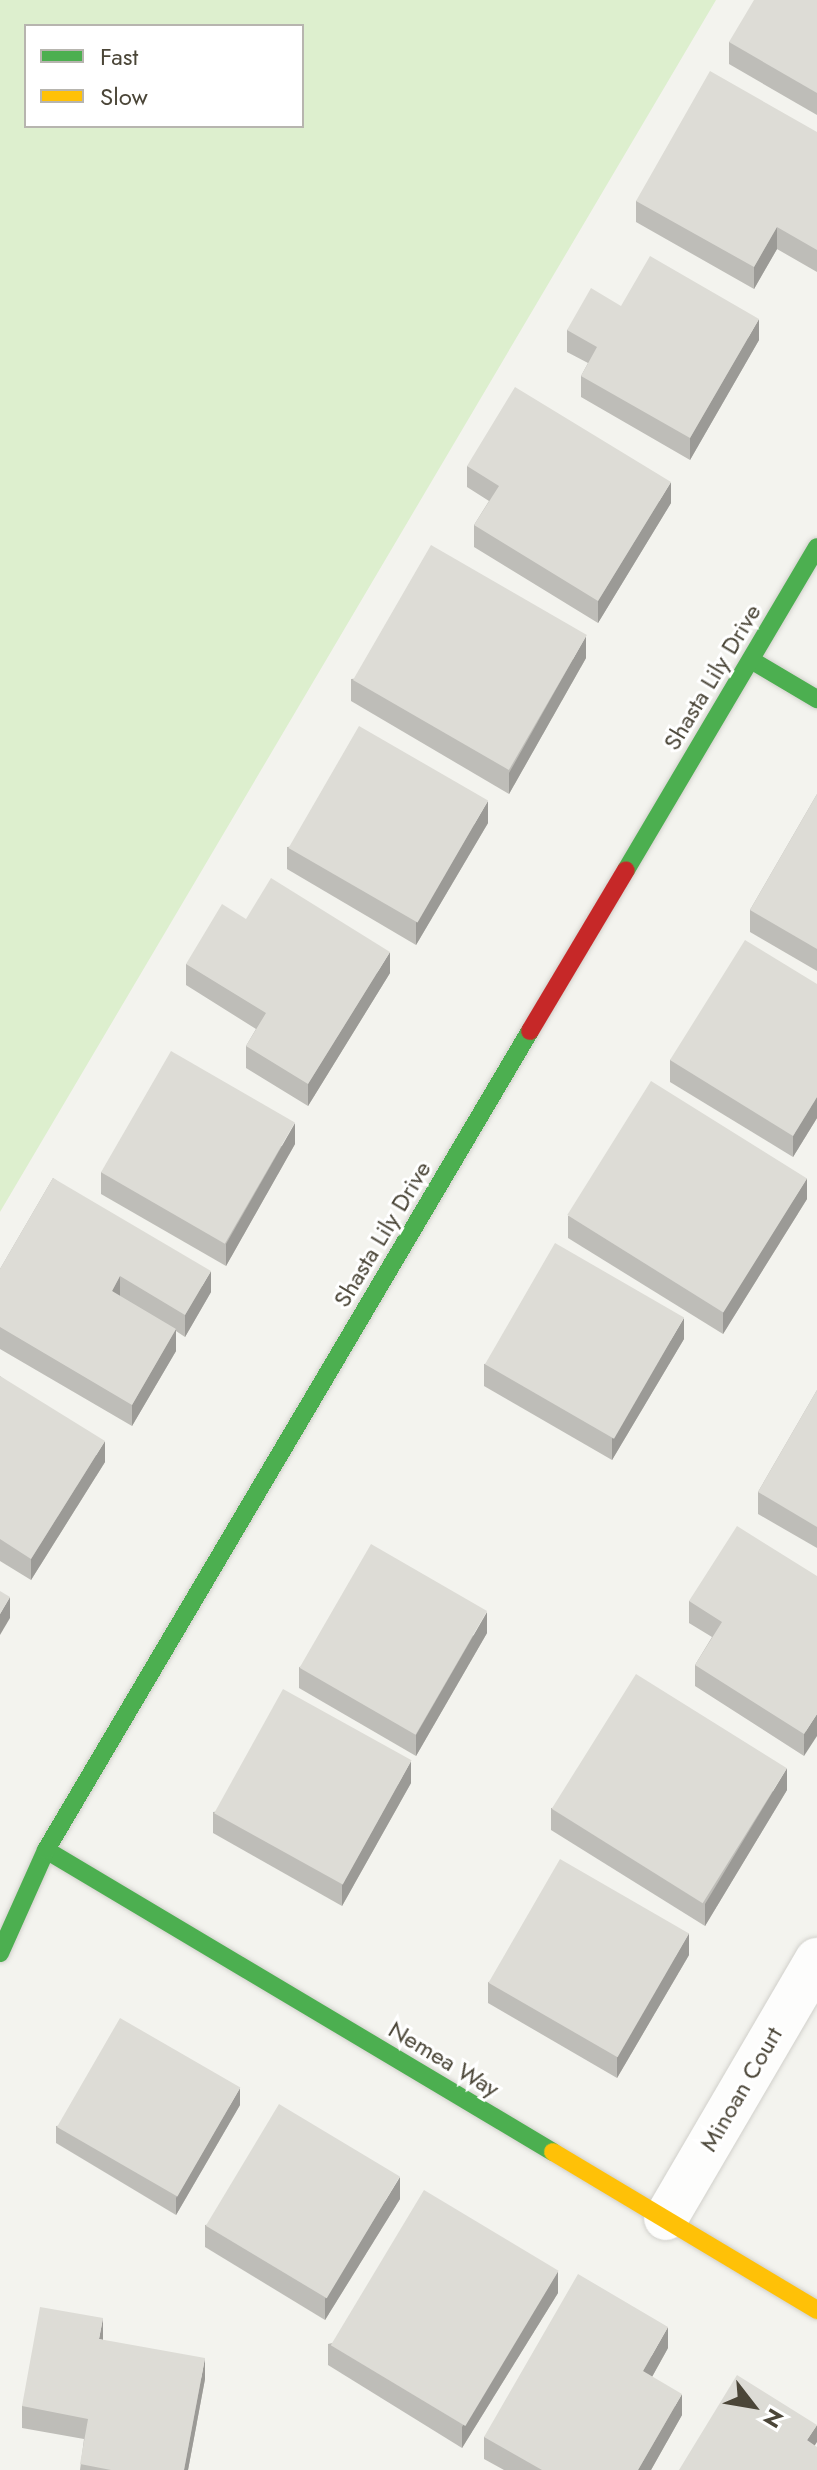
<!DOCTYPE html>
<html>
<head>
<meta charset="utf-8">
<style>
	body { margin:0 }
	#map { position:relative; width:817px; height:2470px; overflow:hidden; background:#f3f3ee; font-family:Jost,sans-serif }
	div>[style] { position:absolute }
	.green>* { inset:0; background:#ddefce }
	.roads { filter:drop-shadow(0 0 2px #d1d0cb) drop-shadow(0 0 2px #d1d0cb) }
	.street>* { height:44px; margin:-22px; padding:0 22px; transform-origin:22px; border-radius:22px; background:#fdfdfc }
	.fast>* { height:18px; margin:-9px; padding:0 9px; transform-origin:9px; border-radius:9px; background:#4caf50 }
	.slow>* { height:18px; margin:-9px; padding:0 9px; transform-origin:9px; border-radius:9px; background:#ffc107 }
	.jam>* { height:18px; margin:-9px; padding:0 9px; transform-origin:9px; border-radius:9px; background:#c62828 }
	.wall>* { inset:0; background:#bebdb8 }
	.shaded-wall>* { inset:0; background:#9b9a96 }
	.building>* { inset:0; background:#dddcd6; transform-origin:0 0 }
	span { translate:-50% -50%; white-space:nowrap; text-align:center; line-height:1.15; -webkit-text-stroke:6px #fff; paint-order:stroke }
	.street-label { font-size:24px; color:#4b4638 }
	.legend { position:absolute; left:24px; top:24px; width:280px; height:104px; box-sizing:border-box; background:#fff; border:2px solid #b7b5af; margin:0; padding:10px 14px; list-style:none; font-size:24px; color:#4b4638 }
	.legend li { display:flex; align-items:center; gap:16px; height:40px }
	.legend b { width:40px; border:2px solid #b7b5af }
	.north { position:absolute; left:713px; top:2366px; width:80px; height:80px; -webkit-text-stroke:6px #fff; paint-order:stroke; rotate:121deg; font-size:22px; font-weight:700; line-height:32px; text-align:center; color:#4b4638 }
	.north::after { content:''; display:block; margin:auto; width:28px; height:36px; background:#4b4638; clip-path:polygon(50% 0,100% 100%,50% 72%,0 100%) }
</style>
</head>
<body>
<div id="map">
	<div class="green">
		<div style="clip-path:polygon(evenodd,0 0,716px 0,0 1212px,0 0,26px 26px,302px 26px,302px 126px,26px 126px,26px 26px)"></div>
	</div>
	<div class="roads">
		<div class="street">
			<div style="left:666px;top:2218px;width:299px;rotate:-59.7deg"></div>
		</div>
		<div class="fast">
			<div style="left:751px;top:660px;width:77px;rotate:30.6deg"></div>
			<div style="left:626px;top:870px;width:375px;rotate:-59.4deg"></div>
			<div style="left:46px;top:1850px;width:590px;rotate:30.78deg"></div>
			<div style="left:0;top:1953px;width:113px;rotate:-65.9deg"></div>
			<div style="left:46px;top:1850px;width:951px;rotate:-59.42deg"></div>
		</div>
		<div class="slow">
			<div style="left:553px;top:2152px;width:308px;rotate:30.9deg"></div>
		</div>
		<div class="jam">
			<div style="left:530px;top:1031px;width:187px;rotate:-59.2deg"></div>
		</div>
	</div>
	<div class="wall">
		<div style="clip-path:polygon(817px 0,817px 115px,729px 64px,729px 42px)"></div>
		<div style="clip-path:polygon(817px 132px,817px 272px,777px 249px,754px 289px,636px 222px,636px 201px)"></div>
		<div style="clip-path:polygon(621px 306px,759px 340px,690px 460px,581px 397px,581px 376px,588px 363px,567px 352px,567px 330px)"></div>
		<div style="clip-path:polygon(467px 466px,671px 503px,598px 623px,474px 547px,474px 525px,489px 501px,467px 487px)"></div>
		<div style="clip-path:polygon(586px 658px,509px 794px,351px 701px,351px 679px)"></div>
		<div style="clip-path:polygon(817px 794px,817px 971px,750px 932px,750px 910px)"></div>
		<div style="clip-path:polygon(488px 823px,416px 945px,287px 869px,287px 847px)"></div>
		<div style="clip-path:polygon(186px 964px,390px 973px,308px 1106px,246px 1068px,246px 1046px,256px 1029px,186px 985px)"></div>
		<div style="clip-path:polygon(817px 984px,817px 1118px,793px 1157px,670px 1082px,670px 1060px)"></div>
		<div style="clip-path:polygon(295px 1144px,226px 1266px,101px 1194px,101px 1172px)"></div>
		<div style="clip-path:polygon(53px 1178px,211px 1292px,185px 1337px,176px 1331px,176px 1351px,132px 1426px,0 1349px,0 1269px)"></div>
		<div style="clip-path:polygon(807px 1199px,723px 1334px,568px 1238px,568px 1216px)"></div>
		<div style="clip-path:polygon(684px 1339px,612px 1460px,484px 1386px,484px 1364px)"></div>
		<div style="clip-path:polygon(0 1376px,105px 1462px,31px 1580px,0 1561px)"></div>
		<div style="clip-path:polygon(817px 1390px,817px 1548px,758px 1514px,758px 1492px)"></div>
		<div style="clip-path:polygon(817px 1576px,804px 1756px,695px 1686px,695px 1665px,712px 1637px,689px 1623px,689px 1601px)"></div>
		<div style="clip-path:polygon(487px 1633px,416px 1756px,299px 1688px,299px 1667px)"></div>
		<div style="clip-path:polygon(411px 1783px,342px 1906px,213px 1833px,213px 1812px)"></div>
		<div style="clip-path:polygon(787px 1790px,705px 1926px,551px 1830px,551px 1808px)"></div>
		<div style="clip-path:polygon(689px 1955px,617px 2078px,488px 2003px,488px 1982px)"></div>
		<div style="clip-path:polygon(240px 2105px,176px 2215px,56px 2143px,56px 2126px)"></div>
		<div style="clip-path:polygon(400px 2199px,325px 2320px,205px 2247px,205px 2225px)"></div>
		<div style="clip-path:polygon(558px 2293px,462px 2448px,328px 2365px,328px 2344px)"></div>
		<div style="clip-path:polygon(103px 2340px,205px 2379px,188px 2470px,80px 2470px,84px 2439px,22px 2428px,22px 2406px)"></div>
		<div style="clip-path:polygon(668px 2348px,652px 2377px,682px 2415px,651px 2470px,504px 2470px,484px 2459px,484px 2437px)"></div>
	</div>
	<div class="shaded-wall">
		<div style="clip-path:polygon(777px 227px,777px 249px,754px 289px,754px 267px)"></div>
		<div style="clip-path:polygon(759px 319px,759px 340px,690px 460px,690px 438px)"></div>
		<div style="clip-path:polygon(671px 482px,671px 503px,598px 623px,598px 601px)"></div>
		<div style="clip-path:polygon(586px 636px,586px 658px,509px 794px,509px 773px)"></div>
		<div style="clip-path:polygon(488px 801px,488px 823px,416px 945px,416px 923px)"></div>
		<div style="clip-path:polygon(390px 952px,390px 973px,308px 1106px,308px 1084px)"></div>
		<div style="clip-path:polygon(817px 1097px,817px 1118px,793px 1157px,793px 1136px)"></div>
		<div style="clip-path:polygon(295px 1123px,295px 1144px,226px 1266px,226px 1244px)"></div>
		<div style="clip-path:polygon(807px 1178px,807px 1199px,723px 1334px,723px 1312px)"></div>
		<div style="clip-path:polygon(211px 1271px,211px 1292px,185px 1337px,185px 1315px)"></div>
		<div style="clip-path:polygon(120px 1276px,120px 1298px,112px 1291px)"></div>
		<div style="clip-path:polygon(684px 1318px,684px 1339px,612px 1460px,612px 1439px)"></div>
		<div style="clip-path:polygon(176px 1329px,176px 1351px,132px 1426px,132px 1405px)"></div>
		<div style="clip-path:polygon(105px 1441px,105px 1462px,31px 1580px,31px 1559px)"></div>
		<div style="clip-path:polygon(10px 1597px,10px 1618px,0 1635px,0 1614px)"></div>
		<div style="clip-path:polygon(487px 1612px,487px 1633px,416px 1756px,416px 1735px)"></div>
		<div style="clip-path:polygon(817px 1714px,817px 1736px,804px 1756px,804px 1734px)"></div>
		<div style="clip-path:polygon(411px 1761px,411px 1783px,342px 1906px,342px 1885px)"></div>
		<div style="clip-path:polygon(787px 1768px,787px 1790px,705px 1926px,705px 1904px)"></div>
		<div style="clip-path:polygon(689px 1933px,689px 1955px,617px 2078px,617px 2056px)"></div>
		<div style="clip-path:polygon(240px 2088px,240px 2105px,176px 2215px,176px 2198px)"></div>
		<div style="clip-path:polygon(400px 2177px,400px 2199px,325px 2320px,325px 2299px)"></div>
		<div style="clip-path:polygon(558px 2271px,558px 2293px,462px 2448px,462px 2427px)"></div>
		<div style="clip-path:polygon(103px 2318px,103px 2340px,99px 2339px)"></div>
		<div style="clip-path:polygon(668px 2327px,668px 2348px,643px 2393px,643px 2371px)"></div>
		<div style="clip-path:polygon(205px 2358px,205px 2379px,188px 2470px,184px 2470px)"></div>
		<div style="clip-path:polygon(682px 2394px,682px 2415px,651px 2470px,638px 2470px)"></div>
		<div style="clip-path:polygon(817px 2425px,817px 2442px,807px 2457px,807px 2440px)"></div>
	</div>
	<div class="building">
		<div style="clip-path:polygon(754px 0,817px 0,817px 93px,729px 42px)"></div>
		<div style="clip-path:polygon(710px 71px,817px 132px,817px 250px,777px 227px,754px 267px,636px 201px)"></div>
		<div style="clip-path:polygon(650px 256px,759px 319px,690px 438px,581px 376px,597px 347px,567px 330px,591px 288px,621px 306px)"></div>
		<div style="clip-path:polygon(515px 387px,671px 482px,598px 601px,474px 525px,499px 486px,467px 466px)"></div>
		<div style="left:431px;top:545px;width:180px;height:156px;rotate:30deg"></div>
		<div style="left:359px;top:726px;width:149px;height:141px;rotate:30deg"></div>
		<div style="clip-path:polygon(817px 794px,817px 949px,750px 910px)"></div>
		<div style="clip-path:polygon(271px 878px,390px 952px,308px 1084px,246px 1046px,266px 1013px,186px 964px,222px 904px,246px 919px)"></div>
		<div style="clip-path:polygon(745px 940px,817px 984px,817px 1097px,793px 1136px,670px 1060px)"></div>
		<div style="left:171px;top:1051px;width:143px;height:140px;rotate:30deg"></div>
		<div style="left:651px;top:1081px;width:184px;height:158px;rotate:32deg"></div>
		<div style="clip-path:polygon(53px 1178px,211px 1271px,185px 1315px,120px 1276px,112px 1291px,176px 1329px,132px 1405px,0 1327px,0 1269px)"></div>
		<div style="left:555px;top:1243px;width:149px;height:140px;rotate:30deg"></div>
		<div style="clip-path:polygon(0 1376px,105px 1441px,31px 1559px,0 1539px)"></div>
		<div style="clip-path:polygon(817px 1390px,817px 1527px,758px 1492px)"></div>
		<div style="clip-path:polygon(737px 1526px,817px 1576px,817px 1714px,804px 1734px,695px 1665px,722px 1622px,689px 1601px)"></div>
		<div style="left:371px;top:1544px;width:134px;height:143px;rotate:30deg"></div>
		<div style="clip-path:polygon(0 1591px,10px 1597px,0 1614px)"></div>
		<div style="left:636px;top:1674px;width:178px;height:159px;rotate:32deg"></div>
		<div style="left:283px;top:1689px;width:147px;height:142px;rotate:29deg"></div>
		<div style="left:560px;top:1859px;width:149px;height:143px;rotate:30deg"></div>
		<div style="left:120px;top:2018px;width:139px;height:126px;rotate:30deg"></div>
		<div style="left:279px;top:2104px;width:141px;height:142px;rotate:31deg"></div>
		<div style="left:424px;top:2190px;width:157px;height:181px;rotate:31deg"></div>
		<div style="clip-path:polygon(578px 2274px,668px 2327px,643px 2371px,682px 2394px,638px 2470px,542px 2470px,484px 2437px)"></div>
		<div style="clip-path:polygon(40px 2307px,103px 2318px,99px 2339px,205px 2358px,184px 2470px,111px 2470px,80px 2464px,88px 2419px,22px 2406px)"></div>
		<div style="clip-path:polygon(737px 2375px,817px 2425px,807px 2440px,817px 2447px,817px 2470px,679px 2470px)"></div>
	</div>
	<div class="street-label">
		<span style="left:712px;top:677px;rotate:-59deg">Shasta Lily Drive</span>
		<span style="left:382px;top:1234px;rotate:-59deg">Shasta Lily Drive</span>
		<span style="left:444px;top:2059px;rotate:31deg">Nemea Way</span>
		<span style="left:741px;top:2089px;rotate:-60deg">Minoan Court</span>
	</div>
	<ul class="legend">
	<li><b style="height:10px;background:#4caf50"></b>Fast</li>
	<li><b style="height:10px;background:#ffc107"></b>Slow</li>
	</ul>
	<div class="north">N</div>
</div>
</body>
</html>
